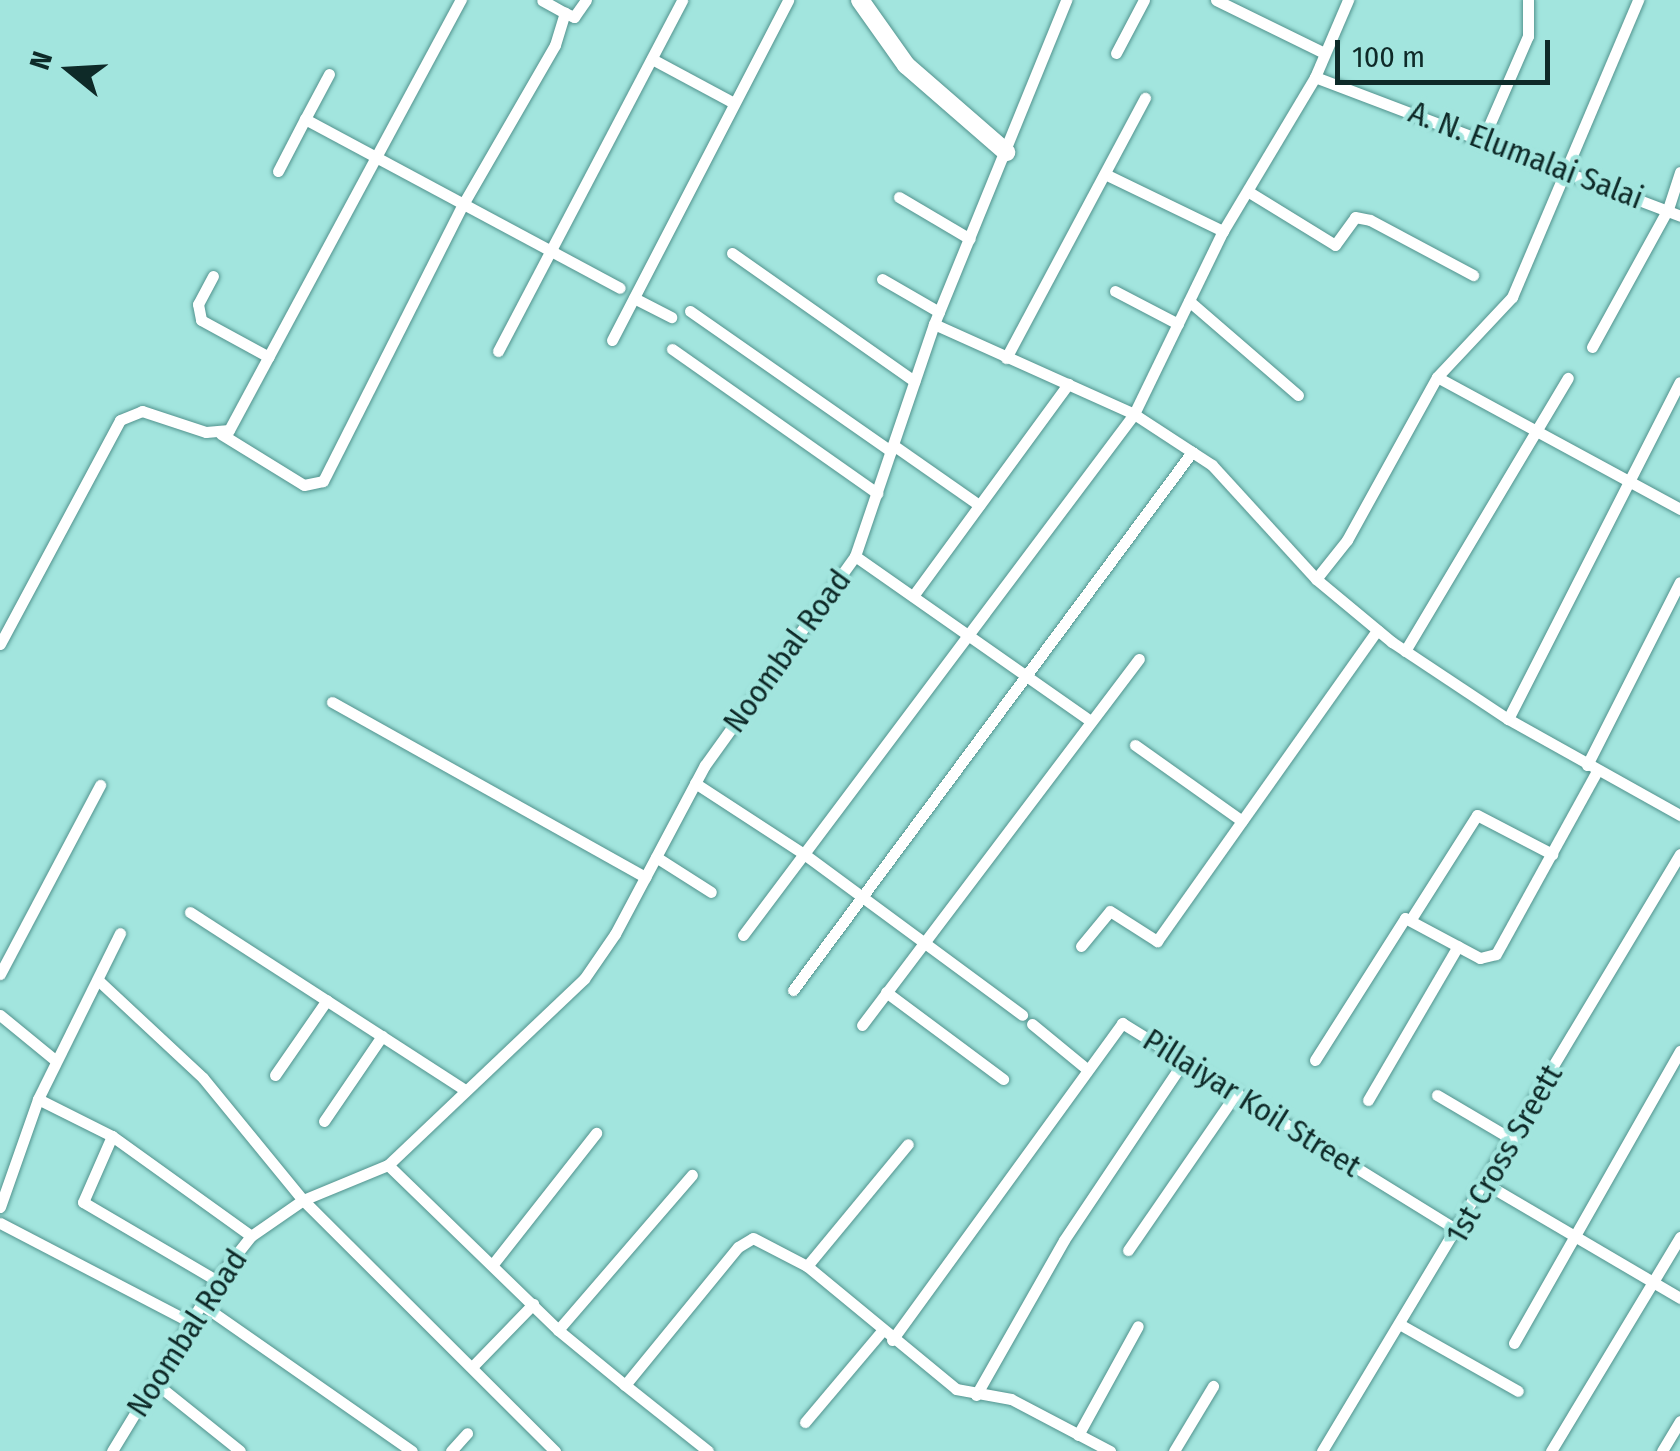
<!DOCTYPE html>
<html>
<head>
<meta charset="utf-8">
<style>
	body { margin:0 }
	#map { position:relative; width:1680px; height:1451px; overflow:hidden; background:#a2e5de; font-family:"Fira Sans Condensed",sans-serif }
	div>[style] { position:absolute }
	.roads { filter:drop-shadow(0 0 2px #52938e) drop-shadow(0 0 2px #52938e) }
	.street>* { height:11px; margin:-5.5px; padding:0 5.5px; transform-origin:5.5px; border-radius:5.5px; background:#fff }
	.secondary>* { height:18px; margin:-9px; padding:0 9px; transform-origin:9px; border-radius:9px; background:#fff }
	span { translate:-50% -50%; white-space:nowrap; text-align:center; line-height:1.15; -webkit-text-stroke:9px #a2e5de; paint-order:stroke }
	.street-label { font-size:32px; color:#0e2a28 }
	.north { position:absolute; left:20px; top:20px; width:100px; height:100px; -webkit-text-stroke:8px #a2e5de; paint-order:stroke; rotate:288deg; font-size:28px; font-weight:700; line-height:40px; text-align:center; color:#0e2a28 }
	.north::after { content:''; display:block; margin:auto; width:35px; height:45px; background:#0e2a28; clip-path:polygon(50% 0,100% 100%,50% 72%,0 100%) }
	.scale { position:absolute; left:1335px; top:40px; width:215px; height:45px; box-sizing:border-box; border:5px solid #0e2a28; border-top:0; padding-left:12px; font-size:30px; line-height:35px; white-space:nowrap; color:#0e2a28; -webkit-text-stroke:8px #a2e5de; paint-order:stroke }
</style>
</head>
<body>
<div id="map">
	<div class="roads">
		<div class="street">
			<div style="left:1216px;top:0;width:120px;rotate:26.1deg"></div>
			<div style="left:565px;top:13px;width:10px;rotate:24deg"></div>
			<div style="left:574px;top:17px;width:21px;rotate:-55deg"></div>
			<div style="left:1116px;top:53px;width:60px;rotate:-62.2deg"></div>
			<div style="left:652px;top:59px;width:93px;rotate:28.2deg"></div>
			<div style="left:1315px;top:77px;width:391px;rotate:20.8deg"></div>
			<div style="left:305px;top:119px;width:51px;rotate:-61.9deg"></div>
			<div style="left:1484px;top:137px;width:110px;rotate:-66.5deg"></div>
			<div style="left:1528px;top:36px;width:36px;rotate:-90deg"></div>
			<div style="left:278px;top:171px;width:59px;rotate:-62.6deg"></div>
			<div style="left:305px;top:119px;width:357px;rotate:28.2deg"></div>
			<div style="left:1107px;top:175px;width:129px;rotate:25.8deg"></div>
			<div style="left:1249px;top:192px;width:101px;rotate:31.6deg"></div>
			<div style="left:1335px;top:245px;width:34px;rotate:-54deg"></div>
			<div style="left:1355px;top:217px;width:15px;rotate:11deg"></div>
			<div style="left:1370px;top:220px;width:117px;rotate:28.1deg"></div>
			<div style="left:899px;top:197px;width:82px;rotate:30.6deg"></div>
			<div style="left:732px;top:253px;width:223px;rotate:35.1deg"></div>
			<div style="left:213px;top:276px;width:32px;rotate:118deg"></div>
			<div style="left:198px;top:304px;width:16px;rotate:79deg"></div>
			<div style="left:201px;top:320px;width:77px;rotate:28.6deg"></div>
			<div style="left:882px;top:279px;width:66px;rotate:30.1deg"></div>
			<div style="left:1115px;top:291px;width:71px;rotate:27.6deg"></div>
			<div style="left:634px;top:298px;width:42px;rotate:27.2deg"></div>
			<div style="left:1189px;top:301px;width:144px;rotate:40.8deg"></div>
			<div style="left:690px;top:311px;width:245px;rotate:34.9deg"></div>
			<div style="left:934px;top:324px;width:219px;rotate:24.2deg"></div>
			<div style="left:1134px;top:414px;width:93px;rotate:33.2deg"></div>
			<div style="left:1212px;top:465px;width:154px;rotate:47.6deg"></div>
			<div style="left:1316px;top:579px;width:99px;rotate:39.7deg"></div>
			<div style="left:1392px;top:642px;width:139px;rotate:33.6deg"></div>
			<div style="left:1508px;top:719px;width:197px;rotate:29.2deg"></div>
			<div style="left:612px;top:340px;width:383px;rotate:-62.6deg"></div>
			<div style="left:1592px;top:347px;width:158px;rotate:-61.2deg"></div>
			<div style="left:1668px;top:209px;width:39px;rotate:-72deg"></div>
			<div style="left:672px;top:349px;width:251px;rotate:35.1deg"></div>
			<div style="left:498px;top:351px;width:396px;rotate:-62.3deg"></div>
			<div style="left:1006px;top:358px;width:295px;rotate:-61.9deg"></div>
			<div style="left:1437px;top:377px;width:277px;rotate:28.5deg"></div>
			<div style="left:221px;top:434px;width:97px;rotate:31.6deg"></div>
			<div style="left:304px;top:485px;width:19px;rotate:-12deg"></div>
			<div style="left:323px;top:481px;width:308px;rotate:-63.2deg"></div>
			<div style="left:462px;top:206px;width:186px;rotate:-60deg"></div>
			<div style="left:555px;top:45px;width:34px;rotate:-73deg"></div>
			<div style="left:565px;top:13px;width:26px;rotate:-151deg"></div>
			<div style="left:893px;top:445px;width:105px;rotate:34.9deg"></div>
			<div style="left:855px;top:556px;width:288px;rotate:35deg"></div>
			<div style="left:1316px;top:579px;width:50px;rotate:-51.5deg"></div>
			<div style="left:1347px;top:540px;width:186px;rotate:-61.1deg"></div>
			<div style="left:1437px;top:377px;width:110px;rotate:-46.8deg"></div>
			<div style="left:1512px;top:297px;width:323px;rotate:-67deg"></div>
			<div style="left:913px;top:596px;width:263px;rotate:-53.8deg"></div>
			<div style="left:0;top:644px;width:254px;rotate:-61.8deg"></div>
			<div style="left:120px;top:420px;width:24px;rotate:-22deg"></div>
			<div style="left:142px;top:411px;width:67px;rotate:18.2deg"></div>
			<div style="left:206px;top:432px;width:23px;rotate:-5deg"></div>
			<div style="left:229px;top:430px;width:489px;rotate:-61.7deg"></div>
			<div style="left:1405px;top:651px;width:318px;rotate:-59.2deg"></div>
			<div style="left:332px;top:702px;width:359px;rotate:29.2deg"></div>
			<div style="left:1508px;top:719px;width:378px;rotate:-63deg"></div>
			<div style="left:1135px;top:745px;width:131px;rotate:35.4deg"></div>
			<div style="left:1587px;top:765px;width:205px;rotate:-63.1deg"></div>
			<div style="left:695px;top:783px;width:130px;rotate:33.1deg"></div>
			<div style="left:804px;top:854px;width:271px;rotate:36.4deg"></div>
			<div style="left:656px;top:857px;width:65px;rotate:32.5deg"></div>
			<div style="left:190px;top:912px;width:326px;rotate:32.9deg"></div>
			<div style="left:1411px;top:919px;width:123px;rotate:-57.6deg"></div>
			<div style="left:1477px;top:815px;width:85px;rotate:27.5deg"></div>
			<div style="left:743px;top:935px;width:651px;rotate:-53.11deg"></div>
			<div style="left:1134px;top:414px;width:203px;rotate:-64.1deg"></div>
			<div style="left:1223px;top:231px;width:179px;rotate:-59.1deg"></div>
			<div style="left:1315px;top:77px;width:84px;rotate:-66.8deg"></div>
			<div style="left:1081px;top:946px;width:45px;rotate:-50.4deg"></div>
			<div style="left:1110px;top:911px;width:56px;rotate:32.6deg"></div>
			<div style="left:1157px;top:941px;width:381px;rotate:-54.7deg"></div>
			<div style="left:0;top:974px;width:214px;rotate:-62.1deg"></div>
			<div style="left:99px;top:981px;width:142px;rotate:43deg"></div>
			<div style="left:203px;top:1078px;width:158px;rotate:50.7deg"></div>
			<div style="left:303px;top:1200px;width:356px;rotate:44.9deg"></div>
			<div style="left:793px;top:990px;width:670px;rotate:-53.44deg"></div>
			<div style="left:886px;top:992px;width:146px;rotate:36.6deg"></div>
			<div style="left:0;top:1015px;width:71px;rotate:39.3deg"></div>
			<div style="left:1032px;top:1024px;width:72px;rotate:39.4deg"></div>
			<div style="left:862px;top:1025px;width:459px;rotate:-52.9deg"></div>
			<div style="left:1315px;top:1060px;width:168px;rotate:-57.6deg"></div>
			<div style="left:1405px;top:918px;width:85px;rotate:28.1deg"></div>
			<div style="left:1480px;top:958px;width:16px;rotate:-14deg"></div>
			<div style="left:1496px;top:954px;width:209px;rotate:-61.1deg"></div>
			<div style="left:275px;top:1075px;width:91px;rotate:-55.3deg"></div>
			<div style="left:1437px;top:1095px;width:88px;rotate:30.6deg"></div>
			<div style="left:38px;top:1099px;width:83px;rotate:26.6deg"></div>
			<div style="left:112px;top:1136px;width:171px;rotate:35.7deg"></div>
			<div style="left:1368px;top:1100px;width:178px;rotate:-59.7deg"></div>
			<div style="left:324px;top:1121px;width:103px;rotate:-55.7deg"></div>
			<div style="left:112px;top:1136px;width:72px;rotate:113.7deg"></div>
			<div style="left:83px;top:1202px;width:154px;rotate:30.4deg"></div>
			<div style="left:388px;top:1165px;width:237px;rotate:44.1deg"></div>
			<div style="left:558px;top:1330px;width:87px;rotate:39.4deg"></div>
			<div style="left:625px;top:1385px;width:178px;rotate:-50.7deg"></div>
			<div style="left:738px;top:1247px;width:17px;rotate:-31deg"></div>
			<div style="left:753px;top:1238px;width:61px;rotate:27.4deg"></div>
			<div style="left:807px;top:1266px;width:193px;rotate:39.5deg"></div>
			<div style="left:956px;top:1389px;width:56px;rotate:10.3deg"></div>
			<div style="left:1011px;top:1399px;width:112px;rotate:27.7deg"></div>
			<div style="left:1486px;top:1184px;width:225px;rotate:30.4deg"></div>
			<div style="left:0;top:1207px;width:114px;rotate:-70.6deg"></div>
			<div style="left:38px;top:1099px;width:185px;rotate:-63.7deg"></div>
			<div style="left:0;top:1223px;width:214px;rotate:27.5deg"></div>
			<div style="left:1128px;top:1250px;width:192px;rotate:-55.4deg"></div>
			<div style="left:493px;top:1264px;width:167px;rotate:-51.8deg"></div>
			<div style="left:807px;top:1266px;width:158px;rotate:-50.4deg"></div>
			<div style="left:201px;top:1304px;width:257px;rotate:34.9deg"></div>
			<div style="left:1401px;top:1325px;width:134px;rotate:29.4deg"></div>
			<div style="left:558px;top:1330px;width:205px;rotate:-49.2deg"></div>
			<div style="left:892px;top:1340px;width:392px;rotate:-54deg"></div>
			<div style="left:1122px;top:1023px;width:396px;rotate:31.7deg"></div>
			<div style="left:1514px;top:1343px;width:336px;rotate:-60.4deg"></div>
			<div style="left:472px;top:1367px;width:88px;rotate:-45.9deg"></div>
			<div style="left:154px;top:1382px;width:110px;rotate:38.7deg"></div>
			<div style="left:625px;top:1385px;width:106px;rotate:38.5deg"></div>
			<div style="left:976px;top:1395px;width:178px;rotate:-60.4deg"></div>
			<div style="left:1064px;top:1240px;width:218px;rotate:-56.2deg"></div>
			<div style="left:805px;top:1422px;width:119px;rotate:-49.8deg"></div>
			<div style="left:1078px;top:1435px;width:124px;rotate:-61.2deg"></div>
			<div style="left:112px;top:1451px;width:200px;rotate:-58.7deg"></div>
			<div style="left:216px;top:1280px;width:56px;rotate:-51.5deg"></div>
			<div style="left:251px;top:1236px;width:63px;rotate:-34.7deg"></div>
			<div style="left:303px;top:1200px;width:92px;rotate:-22.4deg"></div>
			<div style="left:388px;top:1165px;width:270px;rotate:-43.5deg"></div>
			<div style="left:584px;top:979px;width:55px;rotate:-55.4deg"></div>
			<div style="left:615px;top:934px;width:191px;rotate:-62deg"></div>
			<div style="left:705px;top:765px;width:257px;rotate:-54.3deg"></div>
			<div style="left:855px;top:556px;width:245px;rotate:-71.2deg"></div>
			<div style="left:934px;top:324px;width:350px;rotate:-67.8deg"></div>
			<div style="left:451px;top:1451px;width:24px;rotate:-48deg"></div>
			<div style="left:1174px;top:1451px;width:76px;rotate:-59deg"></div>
			<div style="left:1322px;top:1451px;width:696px;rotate:-59.05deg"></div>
			<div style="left:1551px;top:1451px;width:250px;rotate:-58.9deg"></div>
			<div style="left:1662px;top:1451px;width:35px;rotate:-59deg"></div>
		</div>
		<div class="secondary">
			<div style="left:860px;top:0;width:80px;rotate:54.7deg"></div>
			<div style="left:906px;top:65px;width:133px;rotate:41deg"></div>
		</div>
	</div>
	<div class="street-label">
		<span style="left:1526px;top:155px;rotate:21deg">A. N. Elumalai Salai</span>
		<span style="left:787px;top:651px;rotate:-54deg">Noombal Road</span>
		<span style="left:1252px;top:1103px;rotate:32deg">Pillaiyar Koil Street</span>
		<span style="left:1504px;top:1154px;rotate:-60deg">1st Cross Sreett</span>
		<span style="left:187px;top:1333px;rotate:-57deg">Noombal Road</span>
	</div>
	<div class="north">N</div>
	<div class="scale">100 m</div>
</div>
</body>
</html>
